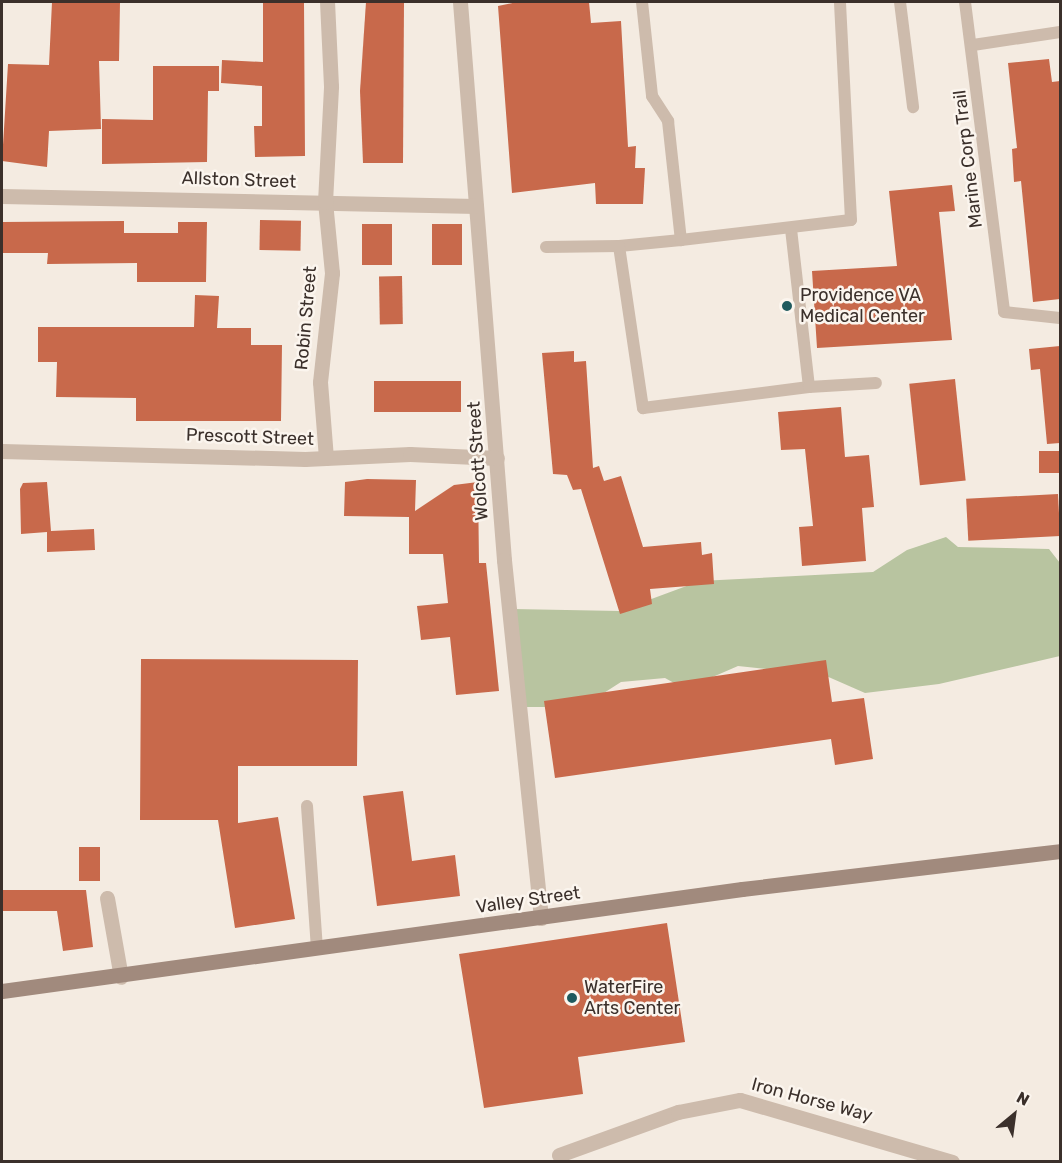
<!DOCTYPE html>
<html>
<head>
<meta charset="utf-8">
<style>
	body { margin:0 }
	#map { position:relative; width:1062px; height:1163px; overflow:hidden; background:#f4ebe1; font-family:Rubik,sans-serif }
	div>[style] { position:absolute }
	.green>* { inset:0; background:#b8c4a0 }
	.building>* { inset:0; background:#c8694b; transform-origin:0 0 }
	.lane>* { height:12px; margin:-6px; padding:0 6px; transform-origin:6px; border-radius:6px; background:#cdbbac }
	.street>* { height:15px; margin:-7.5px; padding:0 7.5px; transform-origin:7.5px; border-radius:7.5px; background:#cdbbac }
	.secondary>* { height:15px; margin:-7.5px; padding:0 7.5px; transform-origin:7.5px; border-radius:7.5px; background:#a18a7d }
	.dots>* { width:16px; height:16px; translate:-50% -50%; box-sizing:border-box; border:3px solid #fbf5ee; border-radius:50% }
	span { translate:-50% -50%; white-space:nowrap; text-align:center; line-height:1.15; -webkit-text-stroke:5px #fbf5ee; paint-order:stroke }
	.street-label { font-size:18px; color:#3b302b }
	.poi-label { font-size:18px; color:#3b302b }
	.left { translate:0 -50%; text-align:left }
	.frame { position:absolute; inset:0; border:3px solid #3b302b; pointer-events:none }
	.north { position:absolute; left:984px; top:1085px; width:60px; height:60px; -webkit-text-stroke:4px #fbf5ee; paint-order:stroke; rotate:29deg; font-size:16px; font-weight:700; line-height:24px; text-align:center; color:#3b302b }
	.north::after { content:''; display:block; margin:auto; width:21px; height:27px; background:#3b302b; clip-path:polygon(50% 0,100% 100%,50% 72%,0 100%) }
</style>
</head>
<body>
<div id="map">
	<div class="green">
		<div style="clip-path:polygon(946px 537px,958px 547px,1049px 549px,1060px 563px,1060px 656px,939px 684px,865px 693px,824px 675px,738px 666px,685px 689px,665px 678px,621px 682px,582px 707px,524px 707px,513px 609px,619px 611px,700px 581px,873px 572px,907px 550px)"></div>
	</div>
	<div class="building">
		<div style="clip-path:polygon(52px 2px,120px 2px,119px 61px,99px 61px,101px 129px,49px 131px,47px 167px,2px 161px,8px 64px,49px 65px)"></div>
		<div style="clip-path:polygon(263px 2px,304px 2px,305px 156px,255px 157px,254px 126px,262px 126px,262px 86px,221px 83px,222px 60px,263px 62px)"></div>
		<div style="clip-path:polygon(366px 2px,404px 2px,403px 163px,363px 163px,360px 91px)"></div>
		<div style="clip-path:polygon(517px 2px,589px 2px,591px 23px,621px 21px,628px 147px,636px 146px,635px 168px,645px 168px,643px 204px,596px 204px,595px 183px,512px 193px,498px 6px)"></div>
		<div style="clip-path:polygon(1049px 59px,1052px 82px,1060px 81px,1060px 299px,1033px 302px,1021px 181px,1014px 182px,1012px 149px,1017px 148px,1008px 63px)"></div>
		<div style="clip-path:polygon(153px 66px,219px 66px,219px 91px,208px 91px,207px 162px,102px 164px,102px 119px,153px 120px)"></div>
		<div style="clip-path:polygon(952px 185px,955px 211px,939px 212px,952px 340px,817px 348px,812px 271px,897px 266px,889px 191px)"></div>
		<div style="left:260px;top:220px;width:41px;height:30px;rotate:1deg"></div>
		<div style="clip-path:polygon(124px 221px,124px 233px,178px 233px,178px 222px,207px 222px,206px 282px,137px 282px,137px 263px,47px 264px,48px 253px,2px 253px,2px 222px)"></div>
		<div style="left:362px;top:224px;width:30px;height:41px"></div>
		<div style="left:432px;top:224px;width:30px;height:41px"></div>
		<div style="left:402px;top:276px;width:48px;height:23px;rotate:89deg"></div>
		<div style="clip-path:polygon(195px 295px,219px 296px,217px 328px,251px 328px,251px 345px,282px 345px,281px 421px,136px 421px,136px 398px,56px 397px,57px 362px,38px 362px,38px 327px,194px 327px)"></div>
		<div style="clip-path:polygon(1060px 346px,1060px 443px,1047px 444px,1040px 369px,1031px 370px,1029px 349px)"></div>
		<div style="clip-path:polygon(574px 351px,574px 362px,586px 361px,593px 468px,599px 466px,604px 481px,621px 476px,643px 547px,701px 542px,702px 555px,712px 553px,714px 584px,650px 589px,652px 604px,620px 614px,581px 489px,573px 490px,567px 475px,553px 474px,542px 353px)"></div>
		<div style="left:955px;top:379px;width:102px;height:46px;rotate:84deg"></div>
		<div style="left:374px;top:381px;width:87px;height:31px"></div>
		<div style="clip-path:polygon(841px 407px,845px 457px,869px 455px,874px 507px,862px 508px,866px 561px,802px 566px,799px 527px,813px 526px,805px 449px,781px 450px,778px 412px)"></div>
		<div style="left:1060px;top:451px;width:22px;height:21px;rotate:90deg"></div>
		<div style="clip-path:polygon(367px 479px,416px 480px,415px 511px,454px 485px,478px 482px,479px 563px,486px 563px,499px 691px,456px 695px,450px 637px,421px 640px,417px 606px,448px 603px,443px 554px,409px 554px,409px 517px,344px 516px,345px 482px)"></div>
		<div style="clip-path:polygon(47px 482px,51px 531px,94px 529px,95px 550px,47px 552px,47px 532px,21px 534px,20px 489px,23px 483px)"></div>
		<div style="left:1058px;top:494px;width:42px;height:92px;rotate:87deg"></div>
		<div style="clip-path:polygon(141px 659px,358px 660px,357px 766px,238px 766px,238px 823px,278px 817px,295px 919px,235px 928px,218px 820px,140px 820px)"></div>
		<div style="clip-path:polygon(826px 660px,832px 702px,864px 698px,873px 759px,835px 765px,831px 739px,555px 778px,544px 701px)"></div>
		<div style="clip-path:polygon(403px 791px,412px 861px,455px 855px,460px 896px,377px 906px,363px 796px)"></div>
		<div style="left:79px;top:847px;width:21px;height:34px"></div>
		<div style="clip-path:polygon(2px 890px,86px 890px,93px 947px,63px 951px,57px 911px,2px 911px)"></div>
		<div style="clip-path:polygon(667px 923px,685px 1042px,578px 1057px,583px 1094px,484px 1108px,459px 954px)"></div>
	</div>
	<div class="lane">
		<div style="left:642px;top:2px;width:95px;rotate:83.9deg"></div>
		<div style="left:652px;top:96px;width:30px;rotate:57deg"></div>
		<div style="left:668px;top:121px;width:120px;rotate:83.8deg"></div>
		<div style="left:681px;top:240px;width:62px;rotate:174.5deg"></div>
		<div style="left:619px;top:246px;width:164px;rotate:81.6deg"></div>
		<div style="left:643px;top:408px;width:167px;rotate:-7.2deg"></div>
		<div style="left:809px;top:387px;width:160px;rotate:-96.5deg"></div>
		<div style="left:900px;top:2px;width:106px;rotate:82.9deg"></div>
		<div style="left:965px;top:2px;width:312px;rotate:82.8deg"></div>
		<div style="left:1004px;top:312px;width:56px;rotate:6.1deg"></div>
		<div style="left:973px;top:45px;width:88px;rotate:-8.5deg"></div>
		<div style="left:681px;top:240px;width:171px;rotate:-6.7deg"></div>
		<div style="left:851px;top:220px;width:218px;rotate:-92.9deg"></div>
		<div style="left:546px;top:247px;width:73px;rotate:-0.8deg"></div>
		<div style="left:809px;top:387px;width:67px;rotate:-3.4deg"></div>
		<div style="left:307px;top:806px;width:143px;rotate:86deg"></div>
	</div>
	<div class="street">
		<div style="left:460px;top:2px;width:560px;rotate:85.49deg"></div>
		<div style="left:504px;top:560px;width:360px;rotate:84.1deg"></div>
		<div style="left:2px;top:196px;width:474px;rotate:1.2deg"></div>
		<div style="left:2px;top:451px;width:303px;rotate:1.5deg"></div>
		<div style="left:305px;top:459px;width:105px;rotate:-2.7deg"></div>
		<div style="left:410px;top:454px;width:87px;rotate:2.6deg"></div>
		<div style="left:326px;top:458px;width:76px;rotate:-94.5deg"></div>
		<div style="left:320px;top:382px;width:110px;rotate:-83.7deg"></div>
		<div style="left:332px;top:273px;width:71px;rotate:-95.6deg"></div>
		<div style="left:325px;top:202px;width:116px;rotate:-87deg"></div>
		<div style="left:331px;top:86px;width:84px;rotate:-92.7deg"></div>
		<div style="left:107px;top:898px;width:80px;rotate:80deg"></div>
		<div style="left:559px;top:1155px;width:127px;rotate:-19.9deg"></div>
		<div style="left:678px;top:1112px;width:63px;rotate:-11deg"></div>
		<div style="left:740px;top:1100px;width:221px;rotate:16.3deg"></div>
	</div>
	<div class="secondary">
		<div style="left:2px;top:991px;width:747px;rotate:-7.85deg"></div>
		<div style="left:742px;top:889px;width:320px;rotate:-6.8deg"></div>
	</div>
	<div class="dots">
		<div style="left:787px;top:306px;background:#1f5a5e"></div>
		<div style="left:572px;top:998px;background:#1f5a5e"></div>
	</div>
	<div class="street-label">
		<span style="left:968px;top:159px;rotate:-97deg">Marine Corp Trail</span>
		<span style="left:239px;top:180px;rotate:2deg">Allston Street</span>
		<span style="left:306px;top:318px;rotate:-85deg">Robin Street</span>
		<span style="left:250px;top:437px;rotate:2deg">Prescott Street</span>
		<span style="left:478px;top:461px;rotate:-94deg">Wolcott Street</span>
		<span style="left:528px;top:900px;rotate:-8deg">Valley Street</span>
		<span style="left:812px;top:1100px;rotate:15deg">Iron Horse Way</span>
	</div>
	<div class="poi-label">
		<span class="left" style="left:800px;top:306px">Providence VA<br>Medical Center</span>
		<span class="left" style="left:584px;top:998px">WaterFire<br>Arts Center</span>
	</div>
	<div class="frame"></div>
	<div class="north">N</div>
</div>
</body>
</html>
